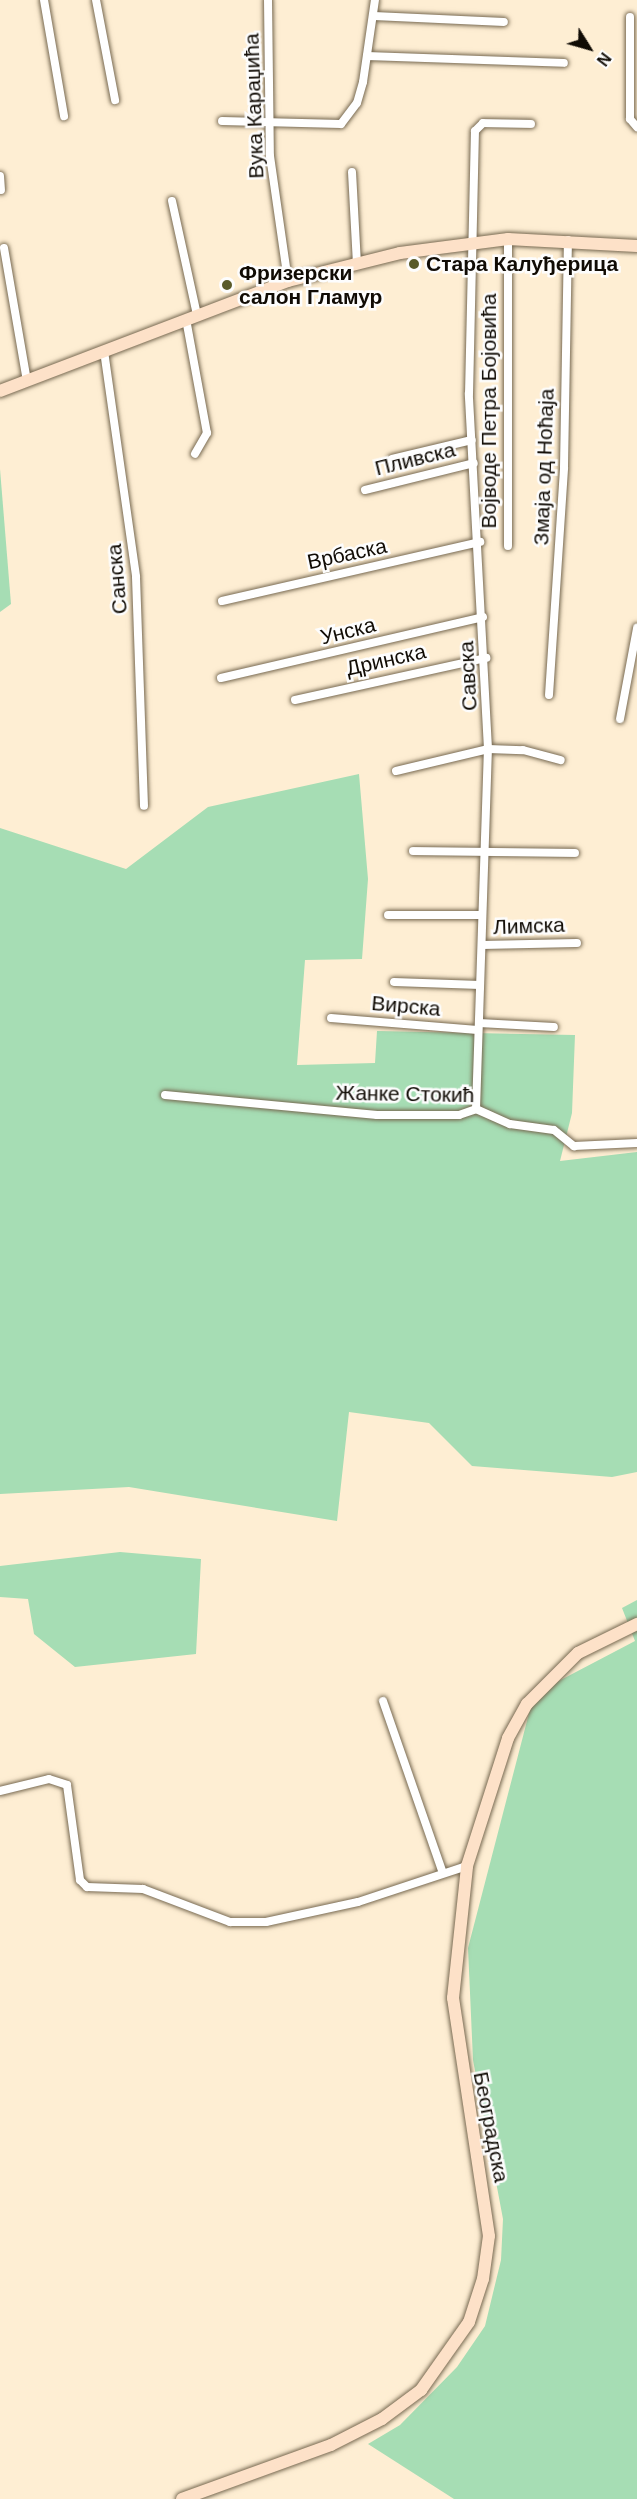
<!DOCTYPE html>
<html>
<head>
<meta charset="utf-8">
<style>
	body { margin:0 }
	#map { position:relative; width:637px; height:2499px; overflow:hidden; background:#feeed3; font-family:Helvetica,sans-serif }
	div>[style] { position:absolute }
	.green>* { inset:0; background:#a6ddb4 }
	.roads { filter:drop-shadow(0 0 2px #776951) drop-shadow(0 0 2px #776951) }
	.street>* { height:8px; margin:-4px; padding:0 4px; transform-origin:4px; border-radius:4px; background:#fff }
	.secondary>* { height:12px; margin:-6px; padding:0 6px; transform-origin:6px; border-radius:6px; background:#fde1c8 }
	.dots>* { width:16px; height:16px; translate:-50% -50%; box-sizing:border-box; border:3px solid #fdfdfd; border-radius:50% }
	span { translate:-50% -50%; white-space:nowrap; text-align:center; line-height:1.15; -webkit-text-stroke:5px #fdfdfd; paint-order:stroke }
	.street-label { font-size:21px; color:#100b04 }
	.poi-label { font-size:21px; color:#100b04; font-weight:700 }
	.left { translate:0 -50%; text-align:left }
	.north { position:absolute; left:559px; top:18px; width:60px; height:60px; -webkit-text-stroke:4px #fdfdfd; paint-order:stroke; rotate:127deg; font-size:16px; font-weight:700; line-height:24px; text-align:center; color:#100b04 }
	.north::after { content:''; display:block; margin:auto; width:21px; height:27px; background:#100b04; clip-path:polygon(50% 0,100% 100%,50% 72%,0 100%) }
</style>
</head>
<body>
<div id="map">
	<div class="green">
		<div style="clip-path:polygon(0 469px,11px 604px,0 612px)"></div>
		<div style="clip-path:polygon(359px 774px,368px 879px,362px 959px,305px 960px,297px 1065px,375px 1063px,377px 1031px,575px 1035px,572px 1113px,560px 1161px,637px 1152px,637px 1472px,612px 1477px,472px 1466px,429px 1423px,349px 1412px,337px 1521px,129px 1487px,0 1494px,0 828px,126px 869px,208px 807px)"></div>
		<div style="clip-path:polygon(120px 1552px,201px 1559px,196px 1654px,75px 1667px,34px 1634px,28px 1599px,0 1597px,0 1566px)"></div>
		<div style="clip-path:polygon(637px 1600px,637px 2499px,454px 2499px,368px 2444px,400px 2425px,457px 2367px,485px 2326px,501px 2260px,503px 2219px,473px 2060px,468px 1948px,534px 1694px,635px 1641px,622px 1608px)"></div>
	</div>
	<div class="roads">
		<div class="street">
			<div style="left:44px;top:0;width:118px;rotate:80.2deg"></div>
			<div style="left:96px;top:0;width:102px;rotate:79.2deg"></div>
			<div style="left:268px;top:0;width:156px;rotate:89.3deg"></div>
			<div style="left:270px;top:156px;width:126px;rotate:81.8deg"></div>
			<div style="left:374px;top:16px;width:130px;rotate:2.6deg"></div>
			<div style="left:630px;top:17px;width:102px;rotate:90deg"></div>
			<div style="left:630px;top:119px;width:11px;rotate:49deg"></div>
			<div style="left:367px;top:56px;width:197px;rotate:2deg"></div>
			<div style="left:222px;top:121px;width:119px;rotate:1.4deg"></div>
			<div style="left:341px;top:124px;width:26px;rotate:-53deg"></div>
			<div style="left:357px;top:103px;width:22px;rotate:-74deg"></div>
			<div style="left:363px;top:82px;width:83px;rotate:-81.7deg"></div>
			<div style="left:352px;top:172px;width:91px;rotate:86.9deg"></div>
			<div style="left:0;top:176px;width:14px;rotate:86deg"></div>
			<div style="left:172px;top:201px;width:117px;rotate:77.6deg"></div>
			<div style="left:508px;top:239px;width:307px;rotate:90deg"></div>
			<div style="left:4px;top:248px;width:135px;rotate:80.2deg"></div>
			<div style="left:186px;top:319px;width:116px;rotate:79.6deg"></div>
			<div style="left:207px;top:433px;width:24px;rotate:120deg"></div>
			<div style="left:104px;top:351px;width:228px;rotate:81.9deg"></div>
			<div style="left:136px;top:577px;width:229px;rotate:88deg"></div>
			<div style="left:392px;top:459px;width:82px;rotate:-13.4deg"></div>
			<div style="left:365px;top:490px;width:112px;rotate:-13.9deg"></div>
			<div style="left:222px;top:601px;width:265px;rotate:-12.9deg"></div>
			<div style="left:221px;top:678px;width:269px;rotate:-13.1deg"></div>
			<div style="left:549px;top:695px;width:228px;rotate:-86.2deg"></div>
			<div style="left:564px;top:467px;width:227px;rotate:-89deg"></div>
			<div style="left:295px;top:700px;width:196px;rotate:-12.4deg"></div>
			<div style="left:620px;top:719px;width:93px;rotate:-79.4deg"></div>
			<div style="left:396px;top:771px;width:95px;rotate:-13.4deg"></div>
			<div style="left:488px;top:749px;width:35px;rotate:2deg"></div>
			<div style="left:523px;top:750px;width:39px;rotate:15deg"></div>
			<div style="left:413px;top:851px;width:162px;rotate:0.7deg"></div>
			<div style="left:388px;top:915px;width:94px"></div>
			<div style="left:482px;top:945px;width:95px;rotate:-1.2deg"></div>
			<div style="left:394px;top:982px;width:86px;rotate:2deg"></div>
			<div style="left:331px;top:1018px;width:147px;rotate:4.7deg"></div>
			<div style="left:479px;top:1023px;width:75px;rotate:3.1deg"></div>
			<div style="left:165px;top:1095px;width:213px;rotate:5.4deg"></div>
			<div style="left:377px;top:1115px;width:82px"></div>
			<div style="left:459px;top:1115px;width:18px;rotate:-19deg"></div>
			<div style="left:476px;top:1109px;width:37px;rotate:24deg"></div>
			<div style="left:510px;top:1124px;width:44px;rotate:7.8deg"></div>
			<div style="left:554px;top:1130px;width:26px;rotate:39deg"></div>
			<div style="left:574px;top:1146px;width:63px;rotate:-2.7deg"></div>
			<div style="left:476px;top:1109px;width:360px;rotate:-88.1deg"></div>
			<div style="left:488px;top:749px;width:356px;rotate:-93.1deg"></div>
			<div style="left:469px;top:394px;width:263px;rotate:-88.7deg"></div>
			<div style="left:475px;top:131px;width:11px;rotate:-45deg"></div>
			<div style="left:483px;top:123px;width:48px;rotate:1.2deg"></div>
			<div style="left:383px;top:1701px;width:179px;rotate:70.8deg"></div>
			<div style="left:0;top:1791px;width:50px;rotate:-13.8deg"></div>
			<div style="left:49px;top:1779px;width:19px;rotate:18deg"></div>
			<div style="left:67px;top:1785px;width:96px;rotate:82.2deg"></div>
			<div style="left:80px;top:1880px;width:10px;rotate:45deg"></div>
			<div style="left:87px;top:1887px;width:56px;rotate:2deg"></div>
			<div style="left:143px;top:1889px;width:93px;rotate:20.8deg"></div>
			<div style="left:230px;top:1922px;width:36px"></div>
			<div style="left:266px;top:1922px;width:94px;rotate:-12.3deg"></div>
			<div style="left:358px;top:1902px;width:115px;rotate:-18.3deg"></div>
		</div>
		<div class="secondary">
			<div style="left:0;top:391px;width:308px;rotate:-20.9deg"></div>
			<div style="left:288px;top:281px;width:115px;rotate:-14deg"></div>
			<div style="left:400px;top:253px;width:109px;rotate:-7.4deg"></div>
			<div style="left:508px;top:239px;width:129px;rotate:3.1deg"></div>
			<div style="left:182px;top:2499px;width:158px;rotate:-19.9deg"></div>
			<div style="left:331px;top:2445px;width:57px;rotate:-27deg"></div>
			<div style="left:382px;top:2419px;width:49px;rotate:-36.6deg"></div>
			<div style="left:421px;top:2390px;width:83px;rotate:-54.8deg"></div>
			<div style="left:469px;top:2322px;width:45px;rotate:-72deg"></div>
			<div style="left:483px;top:2279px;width:43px;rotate:-82.1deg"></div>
			<div style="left:489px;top:2236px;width:241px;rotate:-98.6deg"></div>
			<div style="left:453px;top:1998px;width:133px;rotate:-83.9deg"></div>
			<div style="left:467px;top:1866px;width:134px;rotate:-72.2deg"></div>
			<div style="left:508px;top:1738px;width:39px;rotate:-61deg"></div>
			<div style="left:527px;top:1704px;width:72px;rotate:-45deg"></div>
			<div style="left:578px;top:1653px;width:66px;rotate:-26.2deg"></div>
		</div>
	</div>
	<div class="dots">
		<div style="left:414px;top:264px;background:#595a28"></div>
		<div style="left:227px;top:285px;background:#595a28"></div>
	</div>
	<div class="street-label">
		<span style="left:254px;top:106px;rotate:-92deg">Вука Караџића</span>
		<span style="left:489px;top:411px;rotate:-90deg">Војводе Петра Бојовића</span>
		<span style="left:415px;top:459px;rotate:-14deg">Пливска</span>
		<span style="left:544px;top:467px;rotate:-88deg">Змаја од Ноћаја</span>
		<span style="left:347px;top:554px;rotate:-12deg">Врбаска</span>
		<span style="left:117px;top:579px;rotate:-95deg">Санска</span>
		<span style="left:348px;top:631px;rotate:-14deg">Унска</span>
		<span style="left:386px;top:660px;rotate:-13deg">Дринска</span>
		<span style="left:468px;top:676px;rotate:-93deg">Савска</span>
		<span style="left:529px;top:926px;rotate:-2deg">Лимска</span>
		<span style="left:406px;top:1006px;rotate:5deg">Вирска</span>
		<span style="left:405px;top:1094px;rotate:1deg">Жанке Стокић</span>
		<span style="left:491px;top:2127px;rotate:79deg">Београдска</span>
	</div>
	<div class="poi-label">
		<span class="left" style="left:426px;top:264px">Стара Калуђерица</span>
		<span class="left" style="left:239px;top:285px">Фризерски<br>салон Гламур</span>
	</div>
	<div class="north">N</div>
</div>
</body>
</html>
